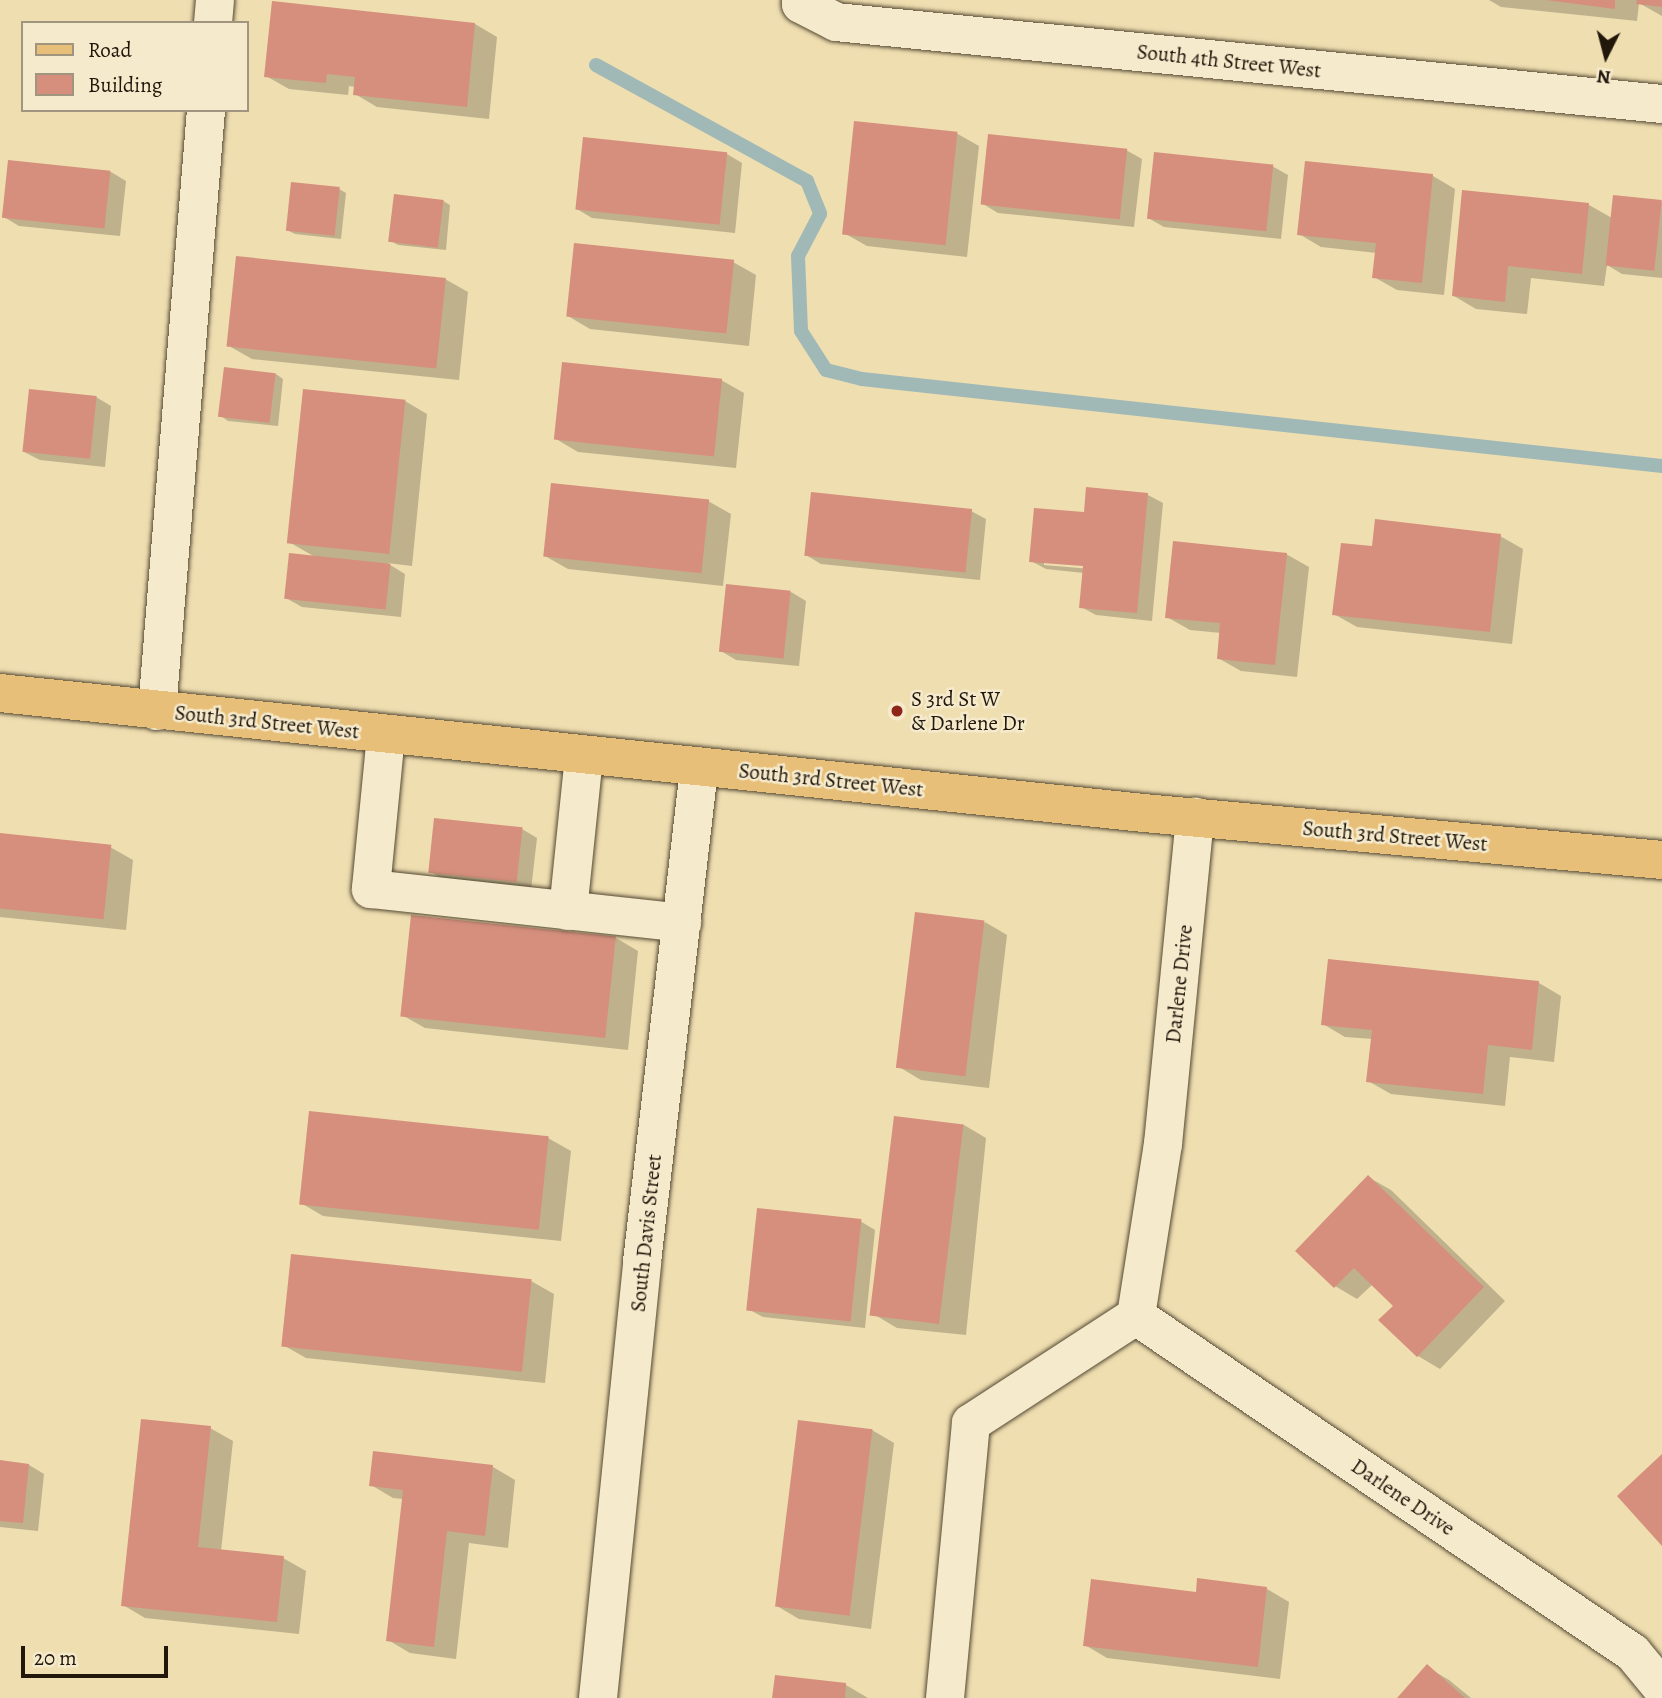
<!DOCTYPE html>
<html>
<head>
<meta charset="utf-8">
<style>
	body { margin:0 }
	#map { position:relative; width:1662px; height:1698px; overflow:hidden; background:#efdeb0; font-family:Alegreya,serif }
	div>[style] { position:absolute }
	.shadow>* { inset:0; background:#0003 }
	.stream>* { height:14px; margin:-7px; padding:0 7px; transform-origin:7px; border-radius:7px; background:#a0b9b7 }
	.building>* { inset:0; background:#d68f7d; transform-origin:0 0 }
	.roads { filter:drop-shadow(0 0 2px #544934) drop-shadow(0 0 2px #544934) }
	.minor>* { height:38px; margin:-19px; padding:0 19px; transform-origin:19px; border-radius:19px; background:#f5eacc }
	.major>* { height:38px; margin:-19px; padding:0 19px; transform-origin:19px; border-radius:19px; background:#e8bf78 }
	.dots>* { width:19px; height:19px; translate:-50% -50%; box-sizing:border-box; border:4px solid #f5eacc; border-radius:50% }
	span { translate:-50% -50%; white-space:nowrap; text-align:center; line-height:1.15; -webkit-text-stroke:5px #f5eacc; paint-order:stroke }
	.street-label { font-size:21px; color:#21170b }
	.poi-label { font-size:21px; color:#21170b }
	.left { translate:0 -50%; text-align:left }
	.legend { position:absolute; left:21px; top:21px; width:228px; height:91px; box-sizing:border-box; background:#f5eacc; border:2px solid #a0967f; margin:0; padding:9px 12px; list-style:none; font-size:21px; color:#21170b }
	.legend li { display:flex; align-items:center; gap:14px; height:35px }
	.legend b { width:35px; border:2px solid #a0967f }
	.north { position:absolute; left:1571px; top:21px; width:70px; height:70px; -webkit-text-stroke:5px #f5eacc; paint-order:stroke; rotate:186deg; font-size:19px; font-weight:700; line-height:28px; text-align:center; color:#21170b }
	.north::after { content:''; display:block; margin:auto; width:24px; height:32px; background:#21170b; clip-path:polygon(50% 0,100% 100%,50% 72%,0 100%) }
	.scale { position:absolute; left:21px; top:1646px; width:147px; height:32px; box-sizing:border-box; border:4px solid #21170b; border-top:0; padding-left:9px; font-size:21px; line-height:24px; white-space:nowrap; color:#21170b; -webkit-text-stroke:5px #f5eacc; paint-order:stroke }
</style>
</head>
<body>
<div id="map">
	<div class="shadow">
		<div style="clip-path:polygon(1489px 0,1662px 0,1662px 16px,1639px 3px,1637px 21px,1501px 7px)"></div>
		<div style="clip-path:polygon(274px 3px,475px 24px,497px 37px,489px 119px,377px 107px,355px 94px,355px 87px,349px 86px,348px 95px,289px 89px,266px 76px)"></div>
		<div style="clip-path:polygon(956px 133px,979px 146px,967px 257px,867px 246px,844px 233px)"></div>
		<div style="clip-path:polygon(585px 139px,727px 154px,742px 163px,735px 233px,592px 218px,577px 209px)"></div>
		<div style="clip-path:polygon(1126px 150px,1142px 159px,1134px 227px,998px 213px,983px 204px)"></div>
		<div style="clip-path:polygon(1272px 166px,1288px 175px,1281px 239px,1164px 227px,1148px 218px)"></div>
		<div style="clip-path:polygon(111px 172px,126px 181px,120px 236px,19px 226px,4px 217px)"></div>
		<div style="clip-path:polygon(1433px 176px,1455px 189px,1444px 295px,1397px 290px,1374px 277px,1377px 253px,1321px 247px,1299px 234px)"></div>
		<div style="clip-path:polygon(339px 189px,346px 193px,341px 239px,295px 234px,287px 230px)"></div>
		<div style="clip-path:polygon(443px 201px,450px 205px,446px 250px,398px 245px,391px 241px)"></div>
		<div style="clip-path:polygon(1662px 202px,1662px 278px,1622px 274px,1607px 265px,1604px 286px,1531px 278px,1527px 314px,1476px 309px,1454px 296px,1589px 205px,1612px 218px)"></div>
		<div style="clip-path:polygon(733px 262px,756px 275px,749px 346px,590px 329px,568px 316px)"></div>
		<div style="clip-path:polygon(445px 279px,468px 292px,459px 380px,252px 359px,229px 346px)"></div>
		<div style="clip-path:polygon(276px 374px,283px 379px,278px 426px,228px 421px,221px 416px)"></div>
		<div style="clip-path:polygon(721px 380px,744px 393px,736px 468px,578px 452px,556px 439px)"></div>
		<div style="clip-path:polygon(96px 397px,111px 406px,105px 467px,40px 460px,24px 452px)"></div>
		<div style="clip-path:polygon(405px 401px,427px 414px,412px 566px,387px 563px,405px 574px,401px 617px,302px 607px,286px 598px,315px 557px,289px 542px)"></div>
		<div style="clip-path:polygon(evenodd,1148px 495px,1163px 503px,1152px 621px,1096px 615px,1081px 607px,1084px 573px,1046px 569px,1031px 561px,1085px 514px,1148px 495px,1044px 561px,1091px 565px,1091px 569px,1044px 565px,1044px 561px)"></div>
		<div style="clip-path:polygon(708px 501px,731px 514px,723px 586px,568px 569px,545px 556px)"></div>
		<div style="clip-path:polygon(971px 511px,986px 519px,980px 580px,821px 564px,806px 555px)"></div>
		<div style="clip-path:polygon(1500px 536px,1523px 549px,1512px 644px,1357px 627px,1334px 614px)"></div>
		<div style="clip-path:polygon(1286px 554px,1309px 567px,1297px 677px,1241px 671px,1218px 658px,1221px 633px,1190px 630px,1167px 617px)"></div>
		<div style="clip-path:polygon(791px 592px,806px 601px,799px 666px,736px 660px,721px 651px)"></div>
		<div style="clip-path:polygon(522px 829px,537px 838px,531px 890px,446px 881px,431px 872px)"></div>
		<div style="clip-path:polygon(0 835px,110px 847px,133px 860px,126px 930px,0 917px)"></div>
		<div style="clip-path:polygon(985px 922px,1007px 935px,989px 1088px,921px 1080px,899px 1067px)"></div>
		<div style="clip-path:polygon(616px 938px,638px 951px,628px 1050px,425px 1028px,402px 1015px)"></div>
		<div style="clip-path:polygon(1539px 983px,1561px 996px,1554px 1062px,1510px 1057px,1505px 1106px,1391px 1094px,1368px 1081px,1373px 1039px,1345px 1037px,1323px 1024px)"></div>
		<div style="clip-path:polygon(896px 1118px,964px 1125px,986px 1138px,966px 1335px,897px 1328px,875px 1315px)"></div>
		<div style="clip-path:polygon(548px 1138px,571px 1151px,561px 1241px,323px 1216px,301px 1203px)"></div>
		<div style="clip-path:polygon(1368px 1177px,1391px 1190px,1505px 1301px,1440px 1369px,1418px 1356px,1395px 1306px,1373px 1284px,1357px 1299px,1335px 1286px)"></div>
		<div style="clip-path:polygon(860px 1221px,875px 1230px,865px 1328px,763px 1317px,748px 1309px)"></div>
		<div style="clip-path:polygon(531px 1281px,554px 1294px,545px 1383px,306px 1358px,283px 1345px)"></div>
		<div style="clip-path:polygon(210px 1428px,233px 1441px,221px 1551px,283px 1558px,306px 1571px,299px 1634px,145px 1618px,123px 1605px)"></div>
		<div style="clip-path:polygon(872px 1430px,894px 1443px,871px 1629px,799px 1619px,777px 1606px)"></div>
		<div style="clip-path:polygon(375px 1452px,493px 1467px,515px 1480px,508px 1548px,469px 1543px,456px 1659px,410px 1653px,388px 1640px,403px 1499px,393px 1498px,371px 1485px)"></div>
		<div style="clip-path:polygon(0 1462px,29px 1465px,44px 1474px,38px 1531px,0 1527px)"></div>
		<div style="clip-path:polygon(1267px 1589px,1289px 1602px,1280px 1679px,1107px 1658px,1085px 1645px,1198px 1594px)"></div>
		<div style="clip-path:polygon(1427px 1667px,1449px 1680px,1471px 1698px,1399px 1698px)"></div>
		<div style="clip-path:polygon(846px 1685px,868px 1698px,774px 1698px)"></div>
	</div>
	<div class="stream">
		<div style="left:596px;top:65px;width:241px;rotate:28.8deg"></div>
		<div style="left:807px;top:181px;width:35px;rotate:68deg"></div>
		<div style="left:820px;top:214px;width:47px;rotate:117.6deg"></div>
		<div style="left:798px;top:256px;width:75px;rotate:87.7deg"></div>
		<div style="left:801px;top:331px;width:46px;rotate:57.3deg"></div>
		<div style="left:826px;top:370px;width:37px;rotate:14deg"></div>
		<div style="left:862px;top:379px;width:805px;rotate:6.21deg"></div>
	</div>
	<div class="building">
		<div style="clip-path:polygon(1546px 0,1615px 0,1615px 9px)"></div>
		<div style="clip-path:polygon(1637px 0,1662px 0,1662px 7px,1636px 4px)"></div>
		<div style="clip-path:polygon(272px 1px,475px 23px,467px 107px,353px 95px,355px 77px,327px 74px,326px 83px,264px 77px)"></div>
		<div style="left:854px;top:121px;width:104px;height:114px;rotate:6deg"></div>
		<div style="left:988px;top:134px;width:140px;height:71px;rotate:6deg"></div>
		<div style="left:583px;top:137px;width:145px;height:73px;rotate:6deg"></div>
		<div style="left:1154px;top:152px;width:120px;height:67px;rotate:6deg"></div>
		<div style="left:8px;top:160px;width:103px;height:58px;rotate:6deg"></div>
		<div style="clip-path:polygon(1305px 161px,1433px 174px,1422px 283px,1372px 278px,1376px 243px,1297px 235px)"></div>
		<div style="left:291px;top:182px;width:49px;height:49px;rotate:6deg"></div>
		<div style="clip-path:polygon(1462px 190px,1589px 203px,1582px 274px,1508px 266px,1505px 302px,1452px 296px)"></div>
		<div style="left:394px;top:194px;width:50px;height:48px;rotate:7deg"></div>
		<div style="left:1613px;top:195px;width:49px;height:71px;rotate:6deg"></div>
		<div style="left:574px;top:243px;width:161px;height:74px;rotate:6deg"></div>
		<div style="left:236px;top:256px;width:211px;height:91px;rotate:6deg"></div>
		<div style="left:562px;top:362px;width:161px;height:78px;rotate:6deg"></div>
		<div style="left:224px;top:367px;width:52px;height:50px;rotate:7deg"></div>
		<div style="left:29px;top:389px;width:68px;height:63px;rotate:6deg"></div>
		<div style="left:303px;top:389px;width:103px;height:155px;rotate:6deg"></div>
		<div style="left:551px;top:483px;width:159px;height:74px;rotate:6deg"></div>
		<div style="clip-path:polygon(1086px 487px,1148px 493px,1137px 613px,1079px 608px,1083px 566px,1029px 562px,1034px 508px,1084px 512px)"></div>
		<div style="left:811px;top:492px;width:162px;height:64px;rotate:6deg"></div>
		<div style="clip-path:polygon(1375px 519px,1501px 534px,1490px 632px,1332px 615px,1341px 543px,1372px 546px)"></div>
		<div style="clip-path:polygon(1173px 541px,1287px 553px,1275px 665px,1217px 659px,1220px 623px,1165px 618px)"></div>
		<div style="left:289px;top:553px;width:102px;height:46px;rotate:6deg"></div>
		<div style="left:726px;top:584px;width:65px;height:68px;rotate:6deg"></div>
		<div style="left:434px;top:818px;width:89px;height:55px;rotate:6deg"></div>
		<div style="left:0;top:833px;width:112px;height:75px;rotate:6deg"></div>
		<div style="left:915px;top:912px;width:70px;height:157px;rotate:7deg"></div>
		<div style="left:411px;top:915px;width:206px;height:102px;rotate:6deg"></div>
		<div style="clip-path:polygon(1328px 959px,1539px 981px,1532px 1050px,1488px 1045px,1483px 1094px,1366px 1082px,1372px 1030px,1321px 1025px)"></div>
		<div style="left:309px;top:1111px;width:241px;height:94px;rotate:6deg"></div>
		<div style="left:894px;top:1116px;width:70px;height:201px;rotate:7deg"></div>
		<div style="clip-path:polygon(1368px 1175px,1484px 1287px,1417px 1357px,1378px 1320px,1393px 1306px,1354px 1268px,1334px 1288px,1295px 1251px)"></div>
		<div style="left:757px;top:1208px;width:105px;height:103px;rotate:6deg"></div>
		<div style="left:291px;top:1254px;width:242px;height:93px;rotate:6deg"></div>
		<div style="clip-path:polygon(141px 1419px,211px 1426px,198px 1547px,284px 1556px,277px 1622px,121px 1606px)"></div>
		<div style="left:798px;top:1420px;width:75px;height:188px;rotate:7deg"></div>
		<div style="clip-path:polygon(373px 1451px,493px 1465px,485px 1536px,447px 1531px,434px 1647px,386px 1641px,403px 1490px,369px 1486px)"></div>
		<div style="clip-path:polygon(1662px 1454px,1662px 1546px,1617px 1496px)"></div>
		<div style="clip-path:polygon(0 1460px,29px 1464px,23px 1523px,0 1521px)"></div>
		<div style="clip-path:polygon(1197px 1578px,1267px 1587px,1258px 1667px,1083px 1646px,1091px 1579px,1196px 1592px)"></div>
		<div style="clip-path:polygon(1427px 1664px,1465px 1698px,1397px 1698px)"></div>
		<div style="clip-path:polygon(775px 1675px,846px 1683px,845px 1698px,772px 1698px)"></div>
	</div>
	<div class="roads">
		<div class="minor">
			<div style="left:801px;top:0;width:4px;rotate:90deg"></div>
			<div style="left:801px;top:4px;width:39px;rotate:27deg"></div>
			<div style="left:836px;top:22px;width:830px;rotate:5.67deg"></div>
			<div style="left:213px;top:23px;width:23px;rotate:-85deg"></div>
			<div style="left:157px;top:711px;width:603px;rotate:-85.34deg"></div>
			<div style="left:386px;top:735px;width:155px;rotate:95.6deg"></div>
			<div style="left:371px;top:889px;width:313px;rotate:6.2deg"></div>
			<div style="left:568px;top:911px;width:157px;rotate:-84.1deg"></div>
			<div style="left:1136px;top:1316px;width:174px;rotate:-81.1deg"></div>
			<div style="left:1163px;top:1144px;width:329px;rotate:-84.4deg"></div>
			<div style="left:598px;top:1698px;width:438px;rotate:-84.2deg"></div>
			<div style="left:642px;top:1262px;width:497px;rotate:-83.4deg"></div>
			<div style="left:945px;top:1698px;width:276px;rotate:-84.6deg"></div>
			<div style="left:971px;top:1423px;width:197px;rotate:-33deg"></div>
			<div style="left:1136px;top:1316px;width:600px;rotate:34.14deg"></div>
			<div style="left:1633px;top:1653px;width:45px;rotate:50.4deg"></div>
		</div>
		<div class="major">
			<div style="left:0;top:693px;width:1150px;rotate:5.99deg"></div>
			<div style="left:1144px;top:813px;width:520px;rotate:5.18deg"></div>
		</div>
	</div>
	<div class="dots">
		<div style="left:897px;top:711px;background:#8f2418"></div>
	</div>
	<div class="street-label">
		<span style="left:1229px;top:61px;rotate:6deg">South 4th Street West</span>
		<span style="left:267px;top:722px;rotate:6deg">South 3rd Street West</span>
		<span style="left:831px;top:780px;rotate:6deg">South 3rd Street West</span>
		<span style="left:1395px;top:836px;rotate:5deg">South 3rd Street West</span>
		<span style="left:1179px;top:984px;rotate:-84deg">Darlene Drive</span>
		<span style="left:646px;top:1233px;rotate:-84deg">South Davis Street</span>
		<span style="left:1403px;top:1497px;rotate:34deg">Darlene Drive</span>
	</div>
	<div class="poi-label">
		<span class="left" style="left:911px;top:711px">S 3rd St W<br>&amp; Darlene Dr</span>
	</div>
	<ul class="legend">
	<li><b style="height:9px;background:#e8bf78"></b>Road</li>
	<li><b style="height:19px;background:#d68f7d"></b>Building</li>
	</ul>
	<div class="north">N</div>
	<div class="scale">20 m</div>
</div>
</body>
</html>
